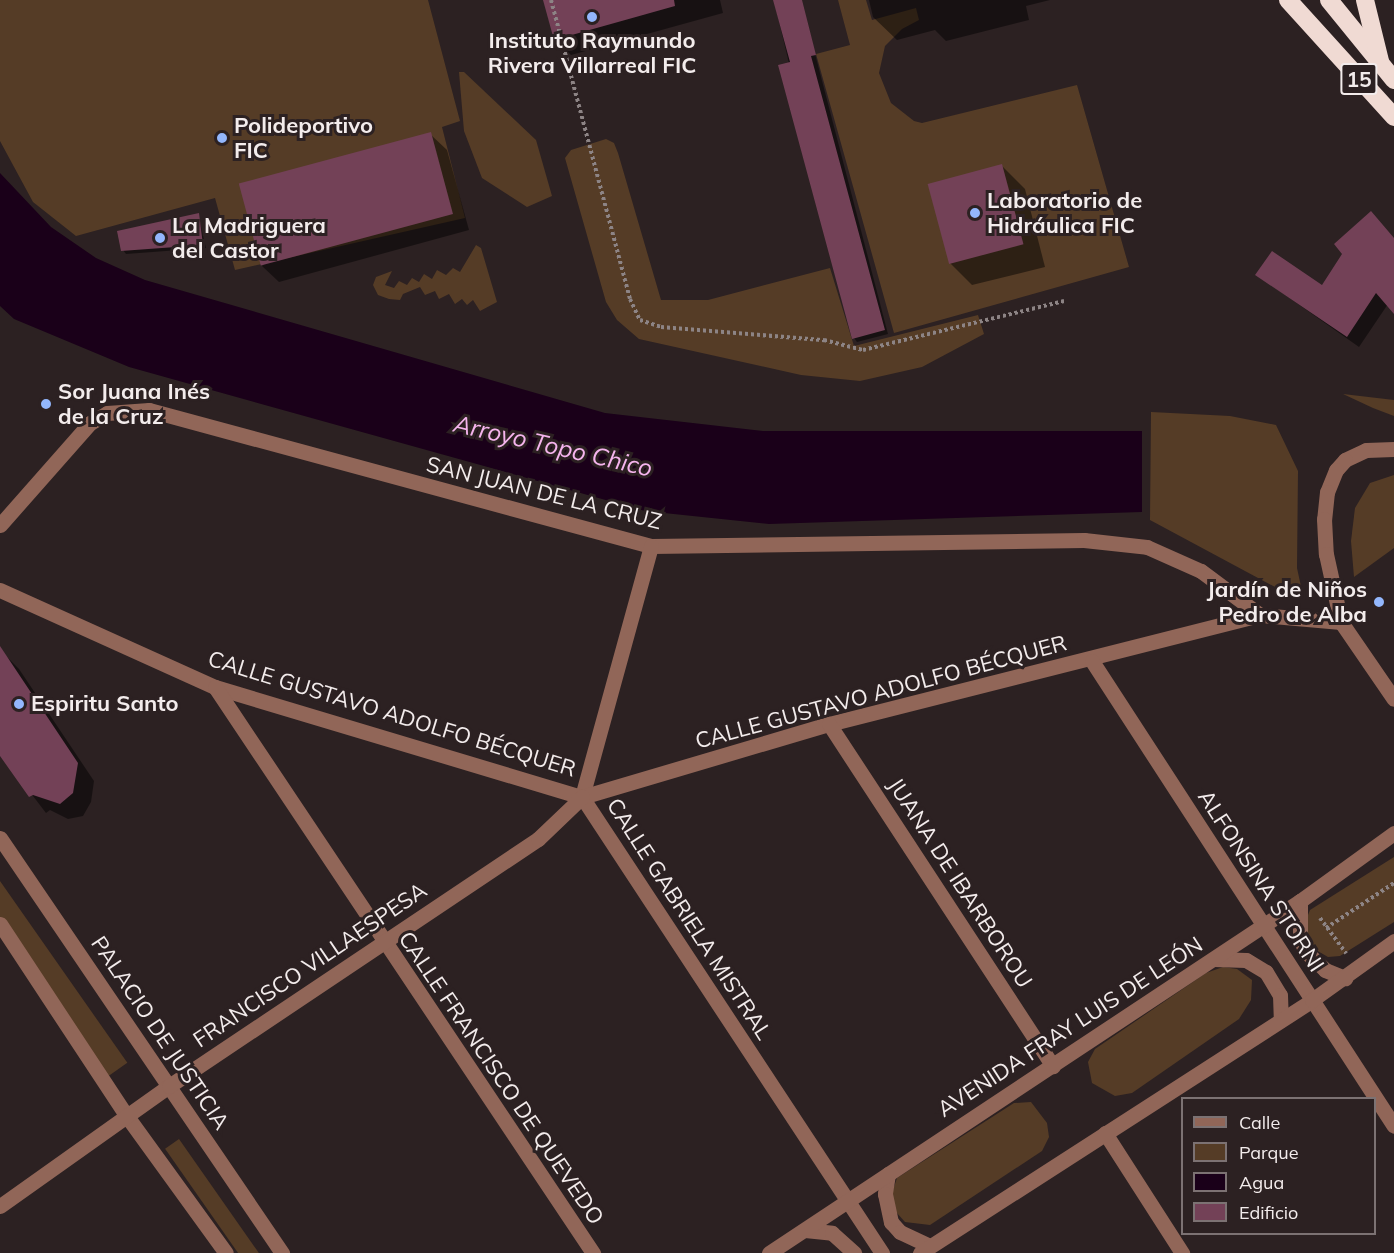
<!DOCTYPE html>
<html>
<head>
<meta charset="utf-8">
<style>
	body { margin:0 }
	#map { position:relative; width:1394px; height:1253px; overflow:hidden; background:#2c2122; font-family:Mulish,sans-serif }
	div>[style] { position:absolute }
	.green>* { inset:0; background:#553c26; transform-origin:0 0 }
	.water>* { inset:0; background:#1a0019 }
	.shadow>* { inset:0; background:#0007 }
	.building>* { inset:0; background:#734157; transform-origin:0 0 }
	.path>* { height:4px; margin-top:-2px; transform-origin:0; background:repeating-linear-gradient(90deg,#8d8485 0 3px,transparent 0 6px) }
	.minor>* { height:15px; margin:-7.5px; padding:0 7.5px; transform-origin:7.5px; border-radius:7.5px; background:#916658 }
	.highway>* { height:18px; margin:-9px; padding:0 9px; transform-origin:9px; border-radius:9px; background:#f0dad3 }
	.dots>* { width:16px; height:16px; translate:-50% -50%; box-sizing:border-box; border:3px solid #2c2122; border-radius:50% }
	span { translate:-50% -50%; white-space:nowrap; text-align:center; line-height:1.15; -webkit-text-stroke:6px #2c2122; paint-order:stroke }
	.shield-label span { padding:2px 4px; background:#2c2122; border:2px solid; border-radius:4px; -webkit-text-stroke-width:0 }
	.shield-label { font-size:21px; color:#f3ecec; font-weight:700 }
	.poi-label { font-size:22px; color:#f3ecec; font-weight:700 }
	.left { translate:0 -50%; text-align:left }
	.right { translate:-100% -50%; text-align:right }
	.street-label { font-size:22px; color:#f3ecec }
	.water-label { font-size:24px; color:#f5b4ed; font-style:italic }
	.legend { position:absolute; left:1181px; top:1097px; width:195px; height:138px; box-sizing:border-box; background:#2c2122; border:2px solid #7c7273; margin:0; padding:8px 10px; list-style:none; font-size:18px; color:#f3ecec }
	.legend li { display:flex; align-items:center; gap:12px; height:30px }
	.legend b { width:30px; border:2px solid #7c7273 }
</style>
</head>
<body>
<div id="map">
	<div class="green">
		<div style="clip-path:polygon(0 0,428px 0,460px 121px,442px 127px,465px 218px,235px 270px,215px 198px,76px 236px,33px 202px,0 141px)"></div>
		<div style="clip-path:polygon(838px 0,866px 0,872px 20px,916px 8px,919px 20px,902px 29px,885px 46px,879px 73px,891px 103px,914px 121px,922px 123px,1077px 85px,1129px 267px,894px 333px,816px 54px,850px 45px)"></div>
		<div style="clip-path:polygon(459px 72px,464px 72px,536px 140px,552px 196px,527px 207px,482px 178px,464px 131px)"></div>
		<div style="clip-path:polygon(606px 139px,614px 143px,618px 153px,661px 300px,708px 300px,830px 268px,854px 346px,978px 315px,984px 334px,922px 367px,860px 381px,801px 375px,639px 339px,617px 320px,606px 302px,565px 158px,571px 150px)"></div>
		<div style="clip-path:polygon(476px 245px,481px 248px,497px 302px,480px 311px,473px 300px,467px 305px,462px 299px,455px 304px,449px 294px,439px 299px,435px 291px,425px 295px,420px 287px,403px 294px,400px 300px,389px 299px,378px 295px,373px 285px,376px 277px,392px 271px,385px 285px,394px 288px,399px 281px,407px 285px,412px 278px,419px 282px,424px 274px,432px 279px,437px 270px,446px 275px,453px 268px,460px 272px)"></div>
		<div style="clip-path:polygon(1343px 394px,1394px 400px,1394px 416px,1373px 408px)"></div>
		<div style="clip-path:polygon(1151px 412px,1230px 416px,1276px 425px,1298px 471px,1297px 568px,1302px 591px,1299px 595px,1288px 594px,1150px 520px)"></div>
		<div style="clip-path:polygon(1394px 475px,1394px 548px,1354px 577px,1351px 541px,1355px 508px,1370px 483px)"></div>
		<div style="clip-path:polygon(1394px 857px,1394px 922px,1340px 956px,1328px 957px,1309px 946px,1304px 925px,1310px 910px)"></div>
		<div style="left:0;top:881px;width:222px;height:26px;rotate:55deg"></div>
		<div style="clip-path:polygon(1223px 967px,1237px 969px,1252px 980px,1251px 1000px,1239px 1019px,1132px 1093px,1115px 1096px,1092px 1083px,1088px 1062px,1095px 1049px,1206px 973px)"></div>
		<div style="clip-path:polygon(1031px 1102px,1047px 1123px,1049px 1137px,1042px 1151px,930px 1225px,905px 1222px,896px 1212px,892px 1193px,897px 1178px,1014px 1103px)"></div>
		<div style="left:179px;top:1139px;width:139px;height:17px;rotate:55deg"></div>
	</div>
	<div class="water">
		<div style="clip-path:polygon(0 173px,51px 227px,96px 258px,145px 280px,605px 413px,763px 431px,1142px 431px,1142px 512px,769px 524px,645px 511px,129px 367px,14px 319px,0 306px)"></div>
	</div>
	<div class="shadow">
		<div style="clip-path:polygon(544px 0,720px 0,723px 13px,571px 55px,555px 39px)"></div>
		<div style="clip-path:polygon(774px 0,801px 0,888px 334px,857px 342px,854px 338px)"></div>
		<div style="clip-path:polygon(869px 0,1050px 0,1026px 6px,1029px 20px,946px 41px,935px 30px,897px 40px,873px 17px)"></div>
		<div style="clip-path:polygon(430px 134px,447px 150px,469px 230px,279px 282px,262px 266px)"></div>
		<div style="clip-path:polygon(1002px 166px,1025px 189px,1045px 267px,972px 285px,949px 262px)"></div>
		<div style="clip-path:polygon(198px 214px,206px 248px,126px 254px,123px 250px)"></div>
		<div style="clip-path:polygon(1394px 238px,1394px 311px,1388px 304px,1359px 347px,1257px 275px,1323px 287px)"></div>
		<div style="clip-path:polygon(3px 653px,19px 669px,94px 781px,91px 802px,83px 816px,68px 819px,50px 810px,46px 813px,0 753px)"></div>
	</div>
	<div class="building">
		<div style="clip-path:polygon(543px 0,674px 0,675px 6px,554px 40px)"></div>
		<div style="clip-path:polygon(773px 0,802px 0,816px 55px,811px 56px,885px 330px,852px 339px,778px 65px,790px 62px)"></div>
		<div style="left:431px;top:132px;width:85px;height:199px;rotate:75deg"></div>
		<div style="left:1002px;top:164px;width:83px;height:77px;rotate:75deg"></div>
		<div style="clip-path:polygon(1371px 211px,1394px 238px,1394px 314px,1376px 293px,1347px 337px,1255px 275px,1272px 251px,1322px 285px,1342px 254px,1334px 244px)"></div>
		<div style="clip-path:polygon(199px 213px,203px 245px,121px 251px,117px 231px)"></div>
		<div style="clip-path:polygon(0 646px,78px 763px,73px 793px,60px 804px,33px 795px,29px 797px,0 756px)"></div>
	</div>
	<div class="path">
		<div style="left:551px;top:0;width:309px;rotate:75.2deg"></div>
		<div style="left:630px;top:299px;width:23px;rotate:65deg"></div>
		<div style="left:640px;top:320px;width:22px;rotate:18deg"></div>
		<div style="left:661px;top:327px;width:164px;rotate:4.6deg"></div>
		<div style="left:824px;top:340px;width:40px;rotate:14.4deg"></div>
		<div style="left:863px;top:350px;width:207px;rotate:-13.7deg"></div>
		<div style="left:1320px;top:918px;width:44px;rotate:53.4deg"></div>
		<div style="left:1326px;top:928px;width:82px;rotate:-33.5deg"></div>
	</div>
	<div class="minor">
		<div style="left:1394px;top:449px;width:28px;rotate:178deg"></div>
		<div style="left:1366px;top:450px;width:23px;rotate:155deg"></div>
		<div style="left:1345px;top:460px;width:13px;rotate:132deg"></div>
		<div style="left:1336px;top:470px;width:24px;rotate:112deg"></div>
		<div style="left:1327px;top:492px;width:27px;rotate:96deg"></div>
		<div style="left:1324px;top:519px;width:35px;rotate:87deg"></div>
		<div style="left:1326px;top:554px;width:70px;rotate:77.6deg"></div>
		<div style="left:1341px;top:622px;width:93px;rotate:55.5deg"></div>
		<div style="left:0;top:525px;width:136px;rotate:-48.6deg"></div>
		<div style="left:90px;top:423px;width:20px;rotate:-30deg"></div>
		<div style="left:107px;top:413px;width:42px;rotate:-4.1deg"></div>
		<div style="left:149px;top:410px;width:520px;rotate:15.16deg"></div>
		<div style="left:651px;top:546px;width:433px;rotate:-0.8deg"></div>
		<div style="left:1084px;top:540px;width:63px;rotate:6.3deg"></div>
		<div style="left:1147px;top:547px;width:59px;rotate:24deg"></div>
		<div style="left:1201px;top:571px;width:74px;rotate:36.7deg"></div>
		<div style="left:651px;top:546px;width:260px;rotate:105.4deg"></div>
		<div style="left:582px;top:797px;width:546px;rotate:56.66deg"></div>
		<div style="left:0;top:590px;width:236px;rotate:24.3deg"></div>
		<div style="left:215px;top:687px;width:383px;rotate:16.7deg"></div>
		<div style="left:582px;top:797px;width:258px;rotate:-16.5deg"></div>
		<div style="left:829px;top:724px;width:445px;rotate:-14.2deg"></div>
		<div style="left:1260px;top:615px;width:81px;rotate:4.9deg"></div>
		<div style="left:1092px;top:661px;width:554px;rotate:57deg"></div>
		<div style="left:215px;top:687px;width:681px;rotate:56.26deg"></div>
		<div style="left:829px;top:724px;width:409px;rotate:56.8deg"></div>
		<div style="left:0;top:838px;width:502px;rotate:55.8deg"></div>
		<div style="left:1300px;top:901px;width:38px;rotate:90deg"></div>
		<div style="left:1300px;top:939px;width:14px;rotate:65deg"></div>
		<div style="left:1306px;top:952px;width:26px;rotate:43deg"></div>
		<div style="left:1325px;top:970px;width:22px;rotate:22deg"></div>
		<div style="left:0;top:924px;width:229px;rotate:56.6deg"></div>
		<div style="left:126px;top:1115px;width:170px;rotate:54.1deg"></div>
		<div style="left:1214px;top:959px;width:32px;rotate:2deg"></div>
		<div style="left:1246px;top:960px;width:23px;rotate:31deg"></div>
		<div style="left:1266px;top:972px;width:27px;rotate:59deg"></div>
		<div style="left:1280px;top:995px;width:25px;rotate:88deg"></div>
		<div style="left:1105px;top:1133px;width:143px;rotate:57.3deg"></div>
		<div style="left:888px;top:1174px;width:20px;rotate:99deg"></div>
		<div style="left:885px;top:1194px;width:29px;rotate:78deg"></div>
		<div style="left:891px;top:1222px;width:13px;rotate:48deg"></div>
		<div style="left:900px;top:1232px;width:33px;rotate:25deg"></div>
		<div style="left:0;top:1206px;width:207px;rotate:-35.4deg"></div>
		<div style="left:169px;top:1086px;width:444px;rotate:-33.8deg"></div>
		<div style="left:538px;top:839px;width:61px;rotate:-43.7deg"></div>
		<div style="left:805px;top:1230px;width:27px;rotate:6deg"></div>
		<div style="left:832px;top:1233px;width:30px;rotate:42deg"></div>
		<div style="left:769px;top:1253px;width:637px;rotate:-33.54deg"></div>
		<div style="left:1300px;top:901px;width:116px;rotate:-35.9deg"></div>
		<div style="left:920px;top:1253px;width:467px;rotate:-32.8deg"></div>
		<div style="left:1312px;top:1000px;width:101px;rotate:-35.7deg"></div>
	</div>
	<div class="highway">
		<div style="left:1288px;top:0;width:158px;rotate:47.8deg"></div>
		<div style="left:1329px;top:0;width:103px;rotate:50.9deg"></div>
		<div style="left:1365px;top:0;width:63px;rotate:76.2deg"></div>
	</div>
	<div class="dots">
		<div style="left:592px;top:17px;background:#93b7fd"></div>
		<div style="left:222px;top:138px;background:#93b7fd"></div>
		<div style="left:975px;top:213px;background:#93b7fd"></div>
		<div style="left:160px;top:238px;background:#93b7fd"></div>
		<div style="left:46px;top:404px;background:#93b7fd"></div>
		<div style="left:1379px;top:602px;background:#93b7fd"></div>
		<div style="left:19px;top:704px;background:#93b7fd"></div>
	</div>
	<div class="shield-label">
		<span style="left:1359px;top:79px">15</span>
	</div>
	<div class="poi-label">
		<span style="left:592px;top:53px">Instituto Raymundo<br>Rivera Villarreal FIC</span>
		<span class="left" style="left:234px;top:138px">Polideportivo<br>FIC</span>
		<span class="left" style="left:987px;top:213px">Laboratorio de<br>Hidráulica FIC</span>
		<span class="left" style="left:172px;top:238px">La Madriguera<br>del Castor</span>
		<span class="left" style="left:58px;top:404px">Sor Juana Inés<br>de la Cruz</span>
		<span class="right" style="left:1367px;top:602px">Jardín de Niños<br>Pedro de Alba</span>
		<span class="left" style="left:31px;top:704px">Espiritu Santo</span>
	</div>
	<div class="street-label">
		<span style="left:544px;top:493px;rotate:14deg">SAN JUAN DE LA CRUZ</span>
		<span style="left:881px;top:692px;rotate:-15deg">CALLE GUSTAVO ADOLFO BÉCQUER</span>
		<span style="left:392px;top:714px;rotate:17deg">CALLE GUSTAVO ADOLFO BÉCQUER</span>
		<span style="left:1261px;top:881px;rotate:57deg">ALFONSINA STORNI</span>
		<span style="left:960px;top:883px;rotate:57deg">JUANA DE IBARBOROU</span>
		<span style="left:689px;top:919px;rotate:57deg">CALLE GABRIELA MISTRAL</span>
		<span style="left:310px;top:965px;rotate:-34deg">FRANCISCO VILLAESPESA</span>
		<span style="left:1070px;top:1027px;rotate:-33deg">AVENIDA FRAY LUIS DE LEÓN</span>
		<span style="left:160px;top:1033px;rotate:56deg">PALACIO DE JUSTICIA</span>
		<span style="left:501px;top:1078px;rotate:56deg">CALLE FRANCISCO DE QUEVEDO</span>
	</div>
	<div class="water-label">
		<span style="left:553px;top:446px;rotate:13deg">Arroyo Topo Chico</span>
	</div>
	<ul class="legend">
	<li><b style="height:8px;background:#916658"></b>Calle</li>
	<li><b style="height:16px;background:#553c26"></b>Parque</li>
	<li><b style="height:16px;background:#1a0019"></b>Agua</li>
	<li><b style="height:16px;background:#734157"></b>Edificio</li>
	</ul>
</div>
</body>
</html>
